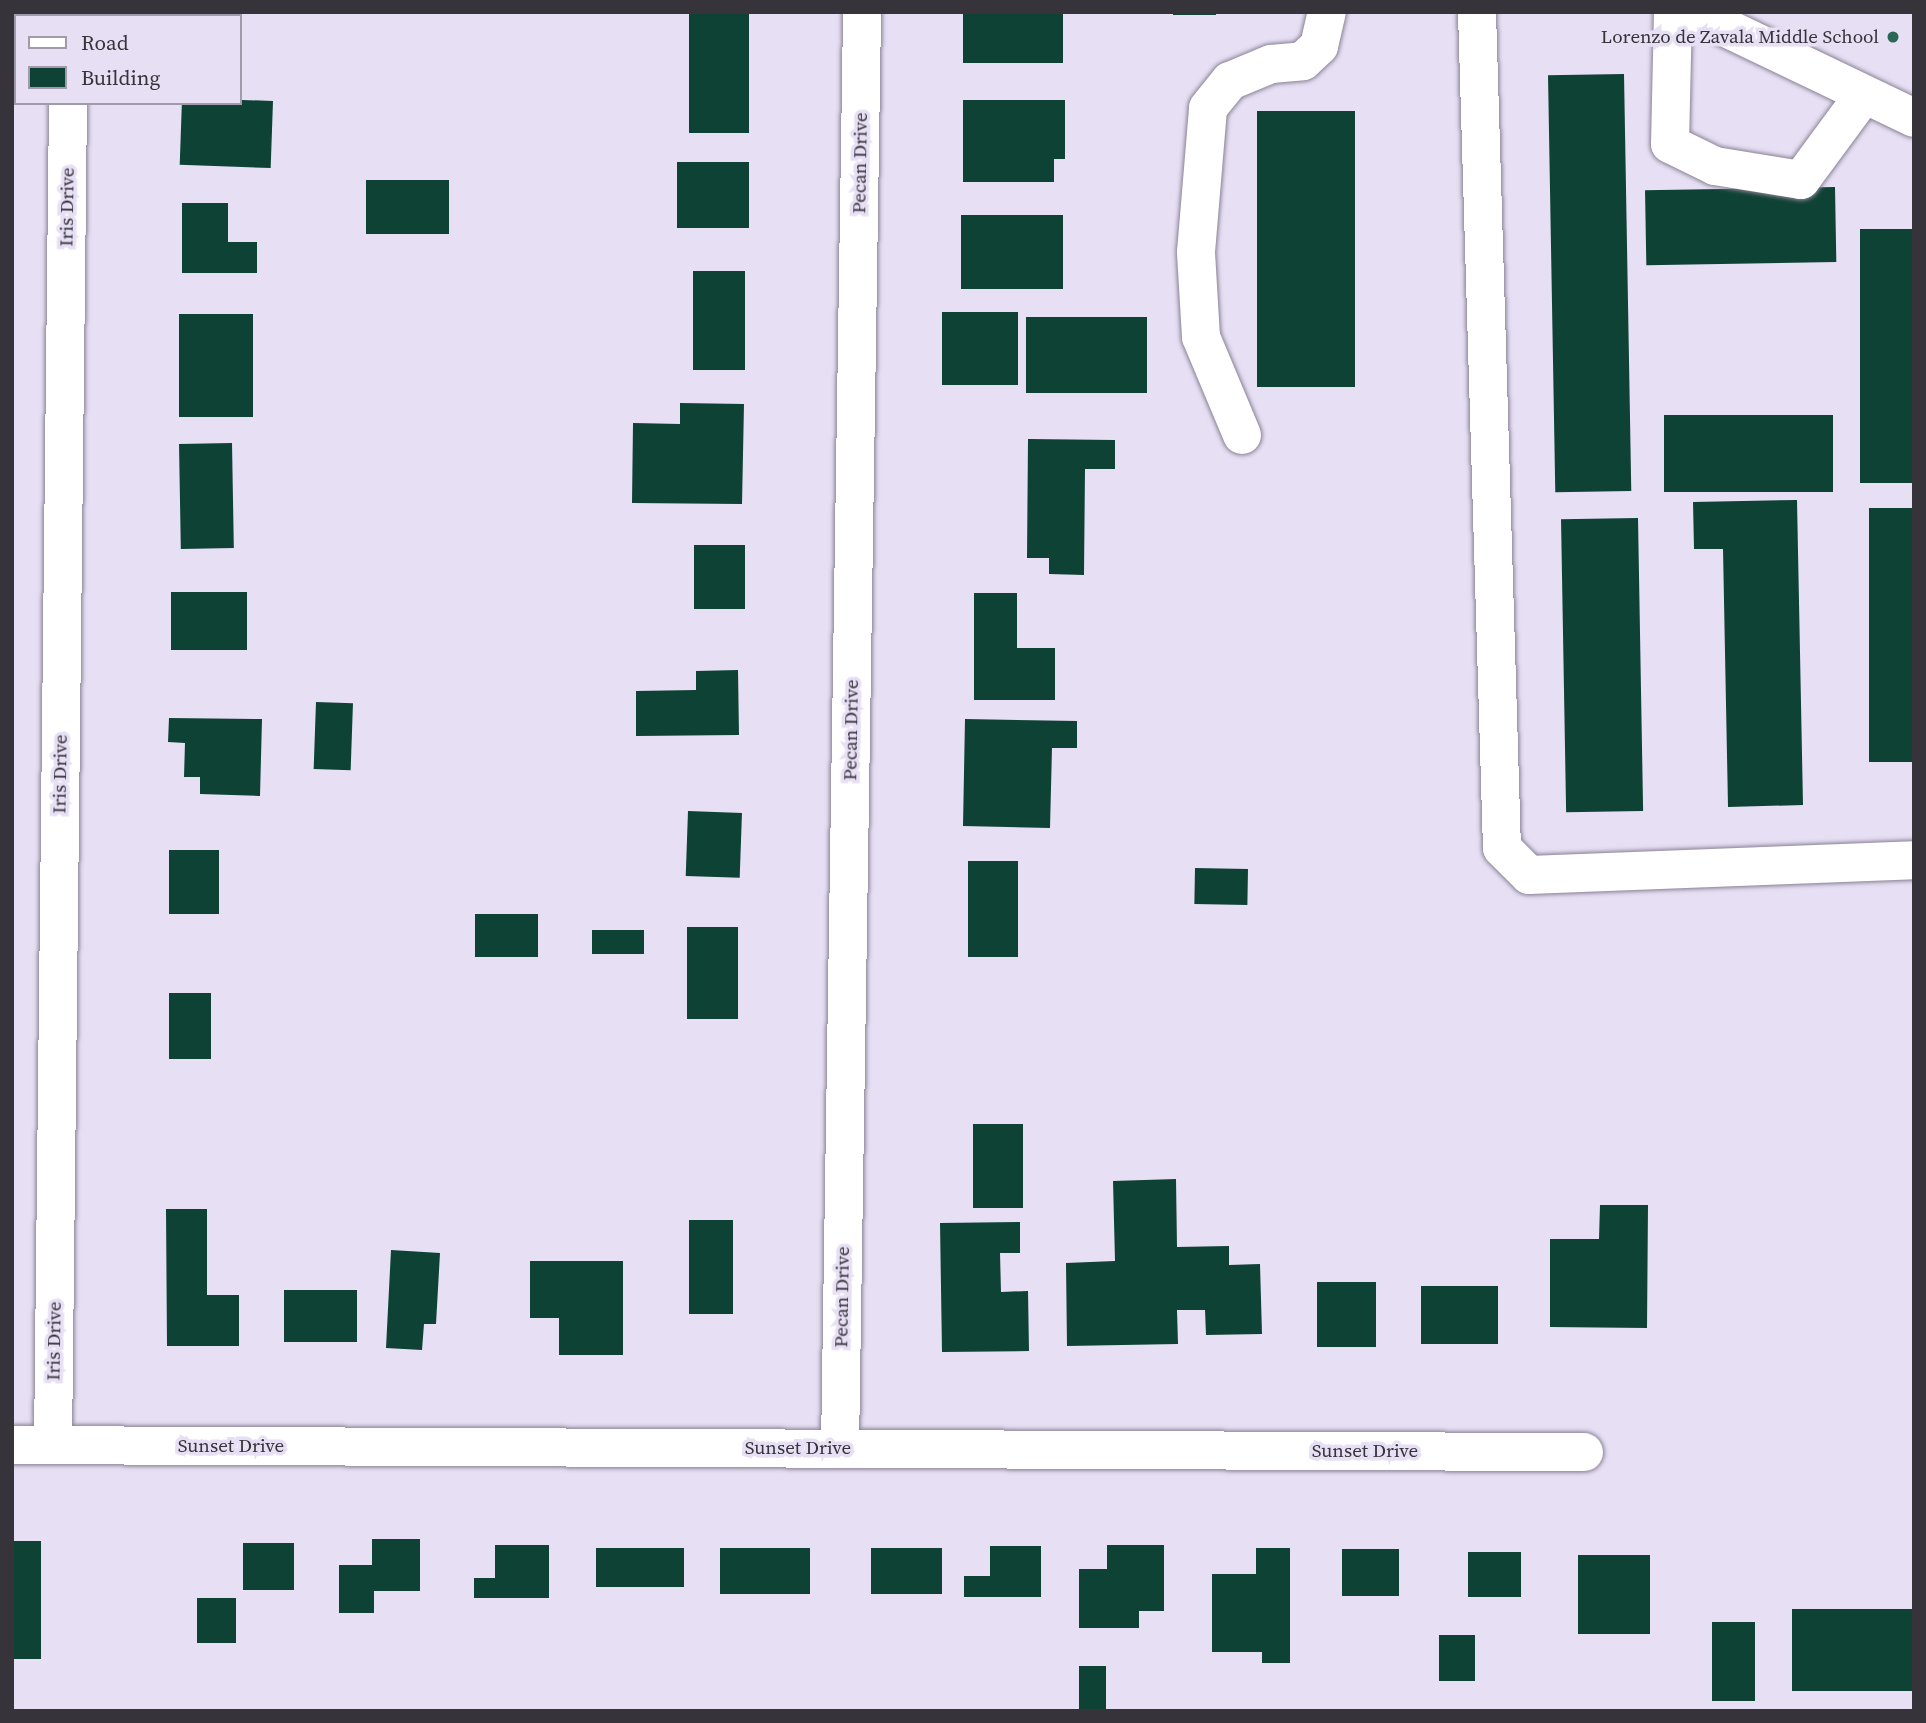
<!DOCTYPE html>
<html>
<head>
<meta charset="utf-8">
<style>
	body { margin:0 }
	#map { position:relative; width:1926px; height:1723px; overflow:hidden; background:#e7dff4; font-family:"Source Serif 4",serif }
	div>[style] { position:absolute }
	.building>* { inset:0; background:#0e4234; transform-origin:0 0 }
	.roads { filter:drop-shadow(0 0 2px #898295) drop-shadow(0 0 2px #898295) }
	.minor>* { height:38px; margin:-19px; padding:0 19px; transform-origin:19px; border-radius:19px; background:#fff }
	.major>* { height:38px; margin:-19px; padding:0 19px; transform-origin:19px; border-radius:19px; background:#fff }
	.dots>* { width:19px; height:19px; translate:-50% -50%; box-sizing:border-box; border:4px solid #e7dff4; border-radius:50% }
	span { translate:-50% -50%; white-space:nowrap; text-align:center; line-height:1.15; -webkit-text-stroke:7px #e7dff4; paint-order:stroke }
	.poi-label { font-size:19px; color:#36333b }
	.right { translate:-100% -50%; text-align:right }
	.street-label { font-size:19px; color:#36333b }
	.frame { position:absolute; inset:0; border:14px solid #36333b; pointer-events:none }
	.legend { position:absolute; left:14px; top:14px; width:228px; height:91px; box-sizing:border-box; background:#e7dff4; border:2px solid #a09aaa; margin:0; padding:9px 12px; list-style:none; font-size:21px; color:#36333b }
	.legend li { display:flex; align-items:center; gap:14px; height:35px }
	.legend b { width:35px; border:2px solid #a09aaa }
</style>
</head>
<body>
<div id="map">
	<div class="building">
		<div style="left:185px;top:12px;width:46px;height:4px"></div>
		<div style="left:963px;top:12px;width:100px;height:51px"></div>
		<div style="left:1173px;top:12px;width:43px;height:3px"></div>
		<div style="left:689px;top:14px;width:60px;height:119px"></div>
		<div style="left:1624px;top:74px;width:417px;height:76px;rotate:89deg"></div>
		<div style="clip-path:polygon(963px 100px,1065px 100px,1065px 159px,1054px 159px,1054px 182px,963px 182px)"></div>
		<div style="left:273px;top:101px;width:67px;height:91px;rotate:92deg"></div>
		<div style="left:1257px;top:111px;width:98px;height:276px"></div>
		<div style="left:677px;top:162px;width:72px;height:66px"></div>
		<div style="left:366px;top:180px;width:83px;height:54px"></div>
		<div style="left:1835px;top:187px;width:75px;height:190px;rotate:89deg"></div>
		<div style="clip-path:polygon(182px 203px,228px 203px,228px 242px,257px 242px,257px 273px,182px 273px)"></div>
		<div style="left:961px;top:215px;width:102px;height:74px"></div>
		<div style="left:1914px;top:229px;width:254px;height:54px;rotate:90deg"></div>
		<div style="left:693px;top:271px;width:52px;height:99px"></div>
		<div style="left:942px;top:312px;width:76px;height:73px"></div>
		<div style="left:179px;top:314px;width:74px;height:103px"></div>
		<div style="left:1026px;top:317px;width:121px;height:76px"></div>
		<div style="clip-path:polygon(680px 403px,744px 404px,742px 504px,632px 503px,633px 423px,680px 424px)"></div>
		<div style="left:1833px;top:415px;width:77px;height:169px;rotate:90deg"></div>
		<div style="clip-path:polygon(1028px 439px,1115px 440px,1115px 469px,1085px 469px,1084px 575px,1049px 574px,1049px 558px,1027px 558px)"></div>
		<div style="left:232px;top:443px;width:105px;height:53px;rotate:89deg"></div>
		<div style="clip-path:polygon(1797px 500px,1803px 805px,1728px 807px,1723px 549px,1694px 549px,1693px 502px)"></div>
		<div style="left:1914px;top:508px;width:254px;height:45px;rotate:90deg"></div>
		<div style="left:1638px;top:518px;width:293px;height:77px;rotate:89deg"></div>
		<div style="left:694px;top:545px;width:51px;height:64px"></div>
		<div style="left:171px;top:592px;width:76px;height:58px"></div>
		<div style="clip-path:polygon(974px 593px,1017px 593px,1017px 648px,1055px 648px,1055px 700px,974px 700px)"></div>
		<div style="clip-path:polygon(738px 670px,739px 735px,636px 736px,636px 691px,696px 690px,696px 671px)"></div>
		<div style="left:316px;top:702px;width:37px;height:67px;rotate:2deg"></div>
		<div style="clip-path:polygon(169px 718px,262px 719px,260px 796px,200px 794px,200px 777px,184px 777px,185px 743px,168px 742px)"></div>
		<div style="clip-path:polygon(965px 719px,1077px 721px,1077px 748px,1052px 748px,1050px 828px,963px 826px)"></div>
		<div style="left:688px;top:811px;width:54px;height:65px;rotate:2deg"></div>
		<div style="left:169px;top:850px;width:50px;height:64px"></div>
		<div style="left:968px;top:861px;width:50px;height:96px"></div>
		<div style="left:1195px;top:868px;width:53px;height:36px;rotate:1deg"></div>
		<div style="left:475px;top:914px;width:63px;height:43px"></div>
		<div style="left:687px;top:927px;width:51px;height:92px"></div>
		<div style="left:592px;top:930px;width:52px;height:24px"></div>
		<div style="left:169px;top:993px;width:42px;height:66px"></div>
		<div style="left:973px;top:1124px;width:50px;height:84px"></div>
		<div style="clip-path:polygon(1176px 1179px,1177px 1247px,1229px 1246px,1229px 1265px,1260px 1264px,1262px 1334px,1206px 1335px,1205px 1310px,1177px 1310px,1178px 1344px,1067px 1346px,1066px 1263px,1115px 1261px,1113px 1181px)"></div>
		<div style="clip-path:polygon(1600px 1205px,1648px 1205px,1647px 1328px,1550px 1327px,1550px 1239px,1599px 1239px)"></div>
		<div style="clip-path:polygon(166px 1209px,207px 1209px,207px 1295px,239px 1295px,239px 1346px,167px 1346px)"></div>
		<div style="left:689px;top:1220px;width:44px;height:94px"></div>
		<div style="clip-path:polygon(1020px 1222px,1020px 1253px,1000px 1253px,1001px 1292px,1028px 1291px,1029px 1351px,942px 1352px,940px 1223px)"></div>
		<div style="clip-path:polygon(391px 1250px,440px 1253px,436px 1324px,424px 1324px,422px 1350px,386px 1348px)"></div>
		<div style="clip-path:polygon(530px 1261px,623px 1261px,623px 1355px,559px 1355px,559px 1318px,530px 1318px)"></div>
		<div style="left:1317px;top:1282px;width:59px;height:65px"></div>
		<div style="left:1421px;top:1286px;width:77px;height:58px"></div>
		<div style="left:284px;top:1290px;width:73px;height:52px"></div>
		<div style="clip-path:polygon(372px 1539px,420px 1539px,420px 1591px,374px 1591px,374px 1613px,339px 1613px,339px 1565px,372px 1565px)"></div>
		<div style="left:12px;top:1541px;width:29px;height:118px"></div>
		<div style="left:243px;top:1543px;width:51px;height:47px"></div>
		<div style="clip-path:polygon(495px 1545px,549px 1545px,549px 1598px,474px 1598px,474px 1578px,495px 1578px)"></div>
		<div style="clip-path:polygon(1107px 1545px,1164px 1545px,1164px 1611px,1139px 1611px,1139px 1628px,1079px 1628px,1079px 1569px,1107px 1569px)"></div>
		<div style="clip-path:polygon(990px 1546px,1041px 1546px,1041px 1597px,964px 1597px,964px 1576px,990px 1576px)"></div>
		<div style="left:596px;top:1548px;width:88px;height:39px"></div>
		<div style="left:720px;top:1548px;width:90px;height:46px"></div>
		<div style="left:871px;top:1548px;width:71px;height:46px"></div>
		<div style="clip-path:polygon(1256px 1548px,1290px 1548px,1290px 1663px,1262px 1663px,1262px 1652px,1212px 1652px,1212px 1574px,1256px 1574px)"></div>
		<div style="left:1342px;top:1549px;width:57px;height:47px"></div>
		<div style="left:1468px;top:1552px;width:53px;height:45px"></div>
		<div style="left:1578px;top:1555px;width:72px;height:79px"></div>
		<div style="left:197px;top:1598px;width:39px;height:45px"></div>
		<div style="left:1914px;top:1609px;width:82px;height:122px;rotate:90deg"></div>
		<div style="left:1712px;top:1622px;width:43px;height:79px"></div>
		<div style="left:1439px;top:1635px;width:36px;height:46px"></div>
		<div style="left:1079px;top:1666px;width:27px;height:45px"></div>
	</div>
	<div class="roads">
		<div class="minor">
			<div style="left:1477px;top:12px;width:836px;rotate:88.29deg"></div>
			<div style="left:1502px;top:848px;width:38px;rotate:45deg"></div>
			<div style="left:1529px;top:875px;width:385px;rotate:-2.2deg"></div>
			<div style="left:1673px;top:12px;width:132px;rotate:91.3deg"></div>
			<div style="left:1670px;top:144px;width:50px;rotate:26.1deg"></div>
			<div style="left:1715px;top:166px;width:87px;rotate:9.2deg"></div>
			<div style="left:1801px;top:180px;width:104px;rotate:-53.6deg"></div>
			<div style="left:69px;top:16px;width:4px;rotate:-90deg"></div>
			<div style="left:1242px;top:435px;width:106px;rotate:-112.7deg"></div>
			<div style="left:1201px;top:337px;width:85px;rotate:-93.4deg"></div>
			<div style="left:1196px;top:252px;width:144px;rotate:-85.2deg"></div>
			<div style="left:1208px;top:108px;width:35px;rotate:-51deg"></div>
			<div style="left:1230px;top:81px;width:44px;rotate:-22.5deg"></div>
			<div style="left:1271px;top:64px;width:32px;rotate:-5deg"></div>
			<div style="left:1303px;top:61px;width:22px;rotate:-43deg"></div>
			<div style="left:1319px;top:46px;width:35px;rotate:-77deg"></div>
			<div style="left:12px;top:1445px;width:1572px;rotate:0.26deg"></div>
			<div style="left:53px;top:1445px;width:1342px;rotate:-89.36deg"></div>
			<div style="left:840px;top:1448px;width:1436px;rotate:-89.12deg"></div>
		</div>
		<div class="major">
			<div style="left:1693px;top:12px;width:245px;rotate:25.6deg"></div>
		</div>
	</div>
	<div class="dots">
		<div style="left:1893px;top:37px;background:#2a6855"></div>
	</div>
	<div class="poi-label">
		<span class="right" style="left:1879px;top:37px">Lorenzo de Zavala Middle School</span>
	</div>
	<div class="street-label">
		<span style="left:860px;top:163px;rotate:-89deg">Pecan Drive</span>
		<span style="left:67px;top:207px;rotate:-89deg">Iris Drive</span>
		<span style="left:851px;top:730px;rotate:-89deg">Pecan Drive</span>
		<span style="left:60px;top:774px;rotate:-89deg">Iris Drive</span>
		<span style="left:842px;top:1297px;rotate:-89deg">Pecan Drive</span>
		<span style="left:54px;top:1341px;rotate:-89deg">Iris Drive</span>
		<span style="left:231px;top:1446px">Sunset Drive</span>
		<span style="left:798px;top:1448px">Sunset Drive</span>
		<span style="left:1365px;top:1451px">Sunset Drive</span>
	</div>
	<div class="frame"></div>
	<ul class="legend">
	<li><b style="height:9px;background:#fff"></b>Road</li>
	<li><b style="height:19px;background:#0e4234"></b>Building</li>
	</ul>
</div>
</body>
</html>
